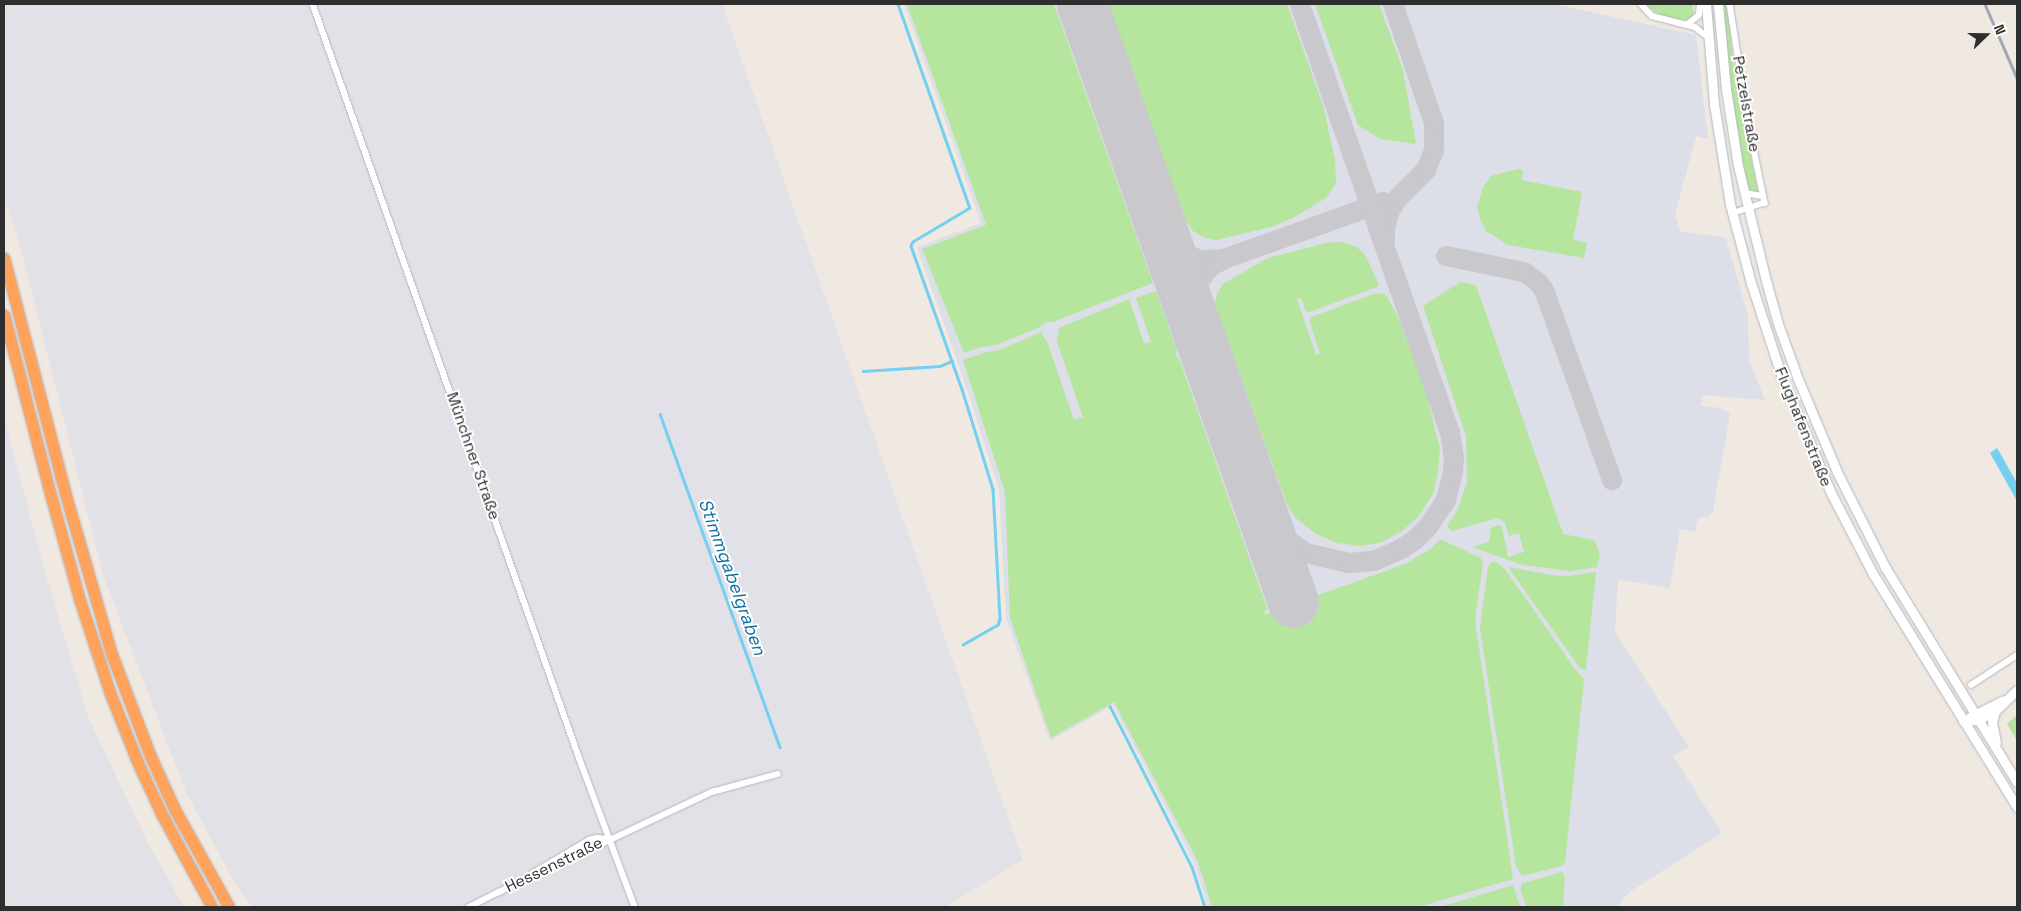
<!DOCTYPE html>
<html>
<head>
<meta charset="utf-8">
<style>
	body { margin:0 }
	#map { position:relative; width:2021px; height:911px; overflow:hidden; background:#efe9e1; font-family:"Space Grotesk",sans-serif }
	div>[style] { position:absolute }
	.industrial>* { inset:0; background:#e3e1e8 }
	.airport>* { inset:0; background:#dcdee8 }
	.green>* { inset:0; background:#b6e59e }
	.water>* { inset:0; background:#75cff0 }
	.stream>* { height:2.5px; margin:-1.25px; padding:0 1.25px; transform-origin:1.25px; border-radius:1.25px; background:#75cff0 }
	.taxiway>* { height:20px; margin:-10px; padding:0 10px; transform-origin:10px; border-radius:10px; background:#c9c8cc }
	.runway>* { height:51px; margin:-25.5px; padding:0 25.5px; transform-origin:25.5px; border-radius:25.5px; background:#c9c8cc }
	.roads { filter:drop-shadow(0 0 1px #b4b7c1) drop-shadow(0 0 1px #b4b7c1) }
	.street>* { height:5.5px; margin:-2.75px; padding:0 2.75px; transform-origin:2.75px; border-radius:2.75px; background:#fff }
	.secondary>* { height:9px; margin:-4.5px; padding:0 4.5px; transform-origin:4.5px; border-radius:4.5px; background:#fff }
	.highway>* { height:11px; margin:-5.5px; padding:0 5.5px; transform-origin:5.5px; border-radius:5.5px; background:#ffa35c }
	.rail>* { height:2.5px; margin:-1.25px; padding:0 1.25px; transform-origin:1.25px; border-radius:1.25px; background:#a3a6b8 }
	span { translate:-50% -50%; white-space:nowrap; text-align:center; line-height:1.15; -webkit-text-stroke:4px #fff; paint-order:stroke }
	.street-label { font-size:16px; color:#2e2e2e }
	.water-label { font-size:18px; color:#0d6fa3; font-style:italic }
	.frame { position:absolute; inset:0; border:5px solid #2e2e2e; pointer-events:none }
	.north { position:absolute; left:1961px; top:10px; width:50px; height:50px; -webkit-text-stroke:4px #fff; paint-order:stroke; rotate:68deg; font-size:14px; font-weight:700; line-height:20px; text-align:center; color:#2e2e2e }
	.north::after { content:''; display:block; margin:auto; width:18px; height:22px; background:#2e2e2e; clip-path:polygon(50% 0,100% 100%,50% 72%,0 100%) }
</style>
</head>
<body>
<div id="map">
	<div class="industrial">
		<div style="clip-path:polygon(4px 4px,722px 4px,1023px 860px,944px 907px,252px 907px,232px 878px,186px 792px,103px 575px,22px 253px,4px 195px)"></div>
		<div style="clip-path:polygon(4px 416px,41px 558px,88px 717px,148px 843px,184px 907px,4px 907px)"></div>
	</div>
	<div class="airport">
		<div style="clip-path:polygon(904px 4px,1554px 4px,1696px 35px,1708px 139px,1696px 136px,1675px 215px,1680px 231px,1726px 238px,1748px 316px,1749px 361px,1765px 400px,1703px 395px,1701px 406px,1721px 408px,1730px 414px,1713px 511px,1708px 517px,1698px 518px,1695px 532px,1680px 529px,1670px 588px,1618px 579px,1615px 632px,1689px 747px,1673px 756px,1722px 833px,1631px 891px,1616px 907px,1208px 907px,1195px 865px,1113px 705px,1050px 741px,1006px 618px,999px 490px,969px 395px,917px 247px,981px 223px)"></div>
	</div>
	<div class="green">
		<div style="clip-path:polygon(907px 4px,1054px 4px,1153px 283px,1053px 322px,1047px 322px,1038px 328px,996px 345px,981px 347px,964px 353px,922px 249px,986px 225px)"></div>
		<div style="clip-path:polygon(1109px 4px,1287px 4px,1323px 105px,1335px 160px,1336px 183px,1326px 198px,1293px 218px,1271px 227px,1216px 240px,1205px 238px,1193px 231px,1185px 220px)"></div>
		<div style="clip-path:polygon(1315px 4px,1379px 4px,1403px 70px,1416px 144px,1380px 139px,1358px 125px)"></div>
		<div style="clip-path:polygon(1645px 4px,1693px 4px,1694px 15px,1691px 18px,1684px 20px,1659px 15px)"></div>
		<div style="clip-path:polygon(1721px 4px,1727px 4px,1736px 84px,1758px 192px,1747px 190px,1730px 85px)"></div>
		<div style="clip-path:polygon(1518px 169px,1523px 170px,1522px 180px,1582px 192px,1573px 240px,1587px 243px,1584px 258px,1508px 245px,1486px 231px,1480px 219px,1477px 207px,1483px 187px,1491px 176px)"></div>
		<div style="clip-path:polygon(1343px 242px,1357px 247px,1366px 256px,1379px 286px,1310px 312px,1306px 311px,1301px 298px,1297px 299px,1316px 355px,1320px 354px,1310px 323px,1311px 317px,1374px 294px,1382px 293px,1386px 295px,1398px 317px,1424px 386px,1440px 448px,1438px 473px,1433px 494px,1418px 517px,1402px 531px,1382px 542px,1361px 546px,1337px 543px,1316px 534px,1296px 518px,1287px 505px,1215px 304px,1217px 294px,1223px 284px,1268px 258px,1326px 243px)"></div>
		<div style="clip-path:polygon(1460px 282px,1476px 285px,1563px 534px,1594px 540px,1600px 554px,1597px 567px,1571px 571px,1523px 565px,1472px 547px,1489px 542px,1491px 528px,1498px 525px,1502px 527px,1508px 557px,1524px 552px,1519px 533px,1509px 536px,1505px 523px,1498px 518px,1451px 531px,1447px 526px,1457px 511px,1467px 483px,1466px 436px,1423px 306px)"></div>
		<div style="clip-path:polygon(1156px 291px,1177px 351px,1175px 355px,1179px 358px,1267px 608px,1263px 615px,1277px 610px,1280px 619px,1313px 607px,1310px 598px,1405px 564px,1432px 548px,1440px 539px,1481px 558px,1483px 563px,1475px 620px,1513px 879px,1418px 907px,1212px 907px,1198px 862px,1114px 702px,1051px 738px,1010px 618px,1005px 492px,963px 360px,983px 353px,999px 350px,1041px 332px,1048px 344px,1074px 420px,1083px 417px,1057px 342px,1059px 328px,1129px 299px,1144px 343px,1151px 342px,1136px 298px)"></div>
		<div style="clip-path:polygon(1492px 562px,1496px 562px,1505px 569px,1575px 669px,1584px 679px,1565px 862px,1562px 866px,1522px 876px,1516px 866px,1480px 628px,1488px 567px)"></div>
		<div style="clip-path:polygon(1508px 567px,1552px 575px,1569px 576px,1596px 572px,1586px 670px,1580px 668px)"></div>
		<div style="clip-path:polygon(2017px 715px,2017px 741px,2007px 724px)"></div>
		<div style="clip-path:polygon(1562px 872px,1565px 877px,1563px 907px,1527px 907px,1521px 892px,1521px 884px)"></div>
		<div style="clip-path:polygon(1513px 885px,1520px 907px,1440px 907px,1454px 903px)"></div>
	</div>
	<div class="water">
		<div style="clip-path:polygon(1997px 448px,2017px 483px,2017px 501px,1990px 453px)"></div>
	</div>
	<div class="stream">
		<div style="left:898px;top:4px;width:216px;rotate:70.6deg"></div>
		<div style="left:970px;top:208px;width:66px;rotate:149.2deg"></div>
		<div style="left:913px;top:242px;width:4px;rotate:117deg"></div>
		<div style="left:911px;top:246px;width:152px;rotate:70.4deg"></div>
		<div style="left:962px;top:389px;width:105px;rotate:72.8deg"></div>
		<div style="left:993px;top:489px;width:130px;rotate:86.9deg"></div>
		<div style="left:1000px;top:619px;width:6px;rotate:108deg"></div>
		<div style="left:998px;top:625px;width:40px;rotate:150.3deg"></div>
		<div style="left:863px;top:371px;width:77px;rotate:-3.7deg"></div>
		<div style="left:940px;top:366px;width:13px;rotate:-23deg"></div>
		<div style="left:660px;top:414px;width:354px;rotate:70.2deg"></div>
		<div style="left:1110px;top:706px;width:181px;rotate:63deg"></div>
		<div style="left:1192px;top:867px;width:42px;rotate:72deg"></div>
	</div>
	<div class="taxiway">
		<div style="left:1158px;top:219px;width:21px;rotate:65deg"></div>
		<div style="left:1167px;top:238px;width:18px;rotate:45deg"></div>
		<div style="left:1180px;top:251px;width:21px;rotate:25deg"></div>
		<div style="left:1199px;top:260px;width:25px;rotate:-2deg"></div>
		<div style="left:1224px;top:259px;width:16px;rotate:150deg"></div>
		<div style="left:1210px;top:267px;width:21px;rotate:127deg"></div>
		<div style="left:1197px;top:284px;width:20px;rotate:101deg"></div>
		<div style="left:1193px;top:304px;width:20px;rotate:84deg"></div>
		<div style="left:1385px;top:240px;width:11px;rotate:-90deg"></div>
		<div style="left:1385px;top:229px;width:17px;rotate:-77deg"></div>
		<div style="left:1389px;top:212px;width:17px;rotate:-57deg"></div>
		<div style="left:1398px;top:198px;width:40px;rotate:-45deg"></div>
		<div style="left:1426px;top:170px;width:22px;rotate:-68deg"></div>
		<div style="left:1434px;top:150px;width:27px;rotate:-90deg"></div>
		<div style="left:1434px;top:123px;width:126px;rotate:-109deg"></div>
		<div style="left:1446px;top:256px;width:80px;rotate:11.6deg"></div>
		<div style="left:1524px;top:272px;width:17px;rotate:36deg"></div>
		<div style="left:1538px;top:282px;width:10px;rotate:53deg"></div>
		<div style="left:1544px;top:290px;width:202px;rotate:70.3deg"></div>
		<div style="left:1224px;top:259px;width:169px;rotate:-19.7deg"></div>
		<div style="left:1259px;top:505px;width:22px;rotate:60deg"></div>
		<div style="left:1270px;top:524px;width:17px;rotate:45deg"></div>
		<div style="left:1282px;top:536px;width:29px;rotate:35deg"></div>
		<div style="left:1306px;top:553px;width:44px;rotate:13.1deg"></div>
		<div style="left:1349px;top:563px;width:25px;rotate:-5deg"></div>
		<div style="left:1374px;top:561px;width:30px;rotate:-24deg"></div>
		<div style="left:1401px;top:549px;width:17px;rotate:-33deg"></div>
		<div style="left:1415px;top:540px;width:18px;rotate:-45deg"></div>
		<div style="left:1428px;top:527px;width:32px;rotate:-56deg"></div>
		<div style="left:1446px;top:500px;width:29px;rotate:-76deg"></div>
		<div style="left:1453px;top:472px;width:14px;rotate:-86deg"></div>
		<div style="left:1454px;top:458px;width:25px;rotate:-99deg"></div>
		<div style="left:1450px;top:433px;width:454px;rotate:-109.3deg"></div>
	</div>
	<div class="runway">
		<div style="left:1082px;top:4px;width:634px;rotate:70.56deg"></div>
	</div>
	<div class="roads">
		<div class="street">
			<div style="left:313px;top:4px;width:799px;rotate:70.54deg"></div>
			<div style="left:579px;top:757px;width:160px;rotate:69.5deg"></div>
			<div style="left:1641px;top:4px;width:16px;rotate:47deg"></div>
			<div style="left:1652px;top:16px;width:44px;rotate:14.3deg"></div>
			<div style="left:1695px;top:27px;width:15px;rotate:37deg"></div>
			<div style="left:1730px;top:4px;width:122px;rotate:81.1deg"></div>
			<div style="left:1749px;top:125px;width:80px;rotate:78.4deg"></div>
			<div style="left:1765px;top:203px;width:35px;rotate:162deg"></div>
			<div style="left:1688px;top:24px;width:14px;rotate:-39deg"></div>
			<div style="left:1699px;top:15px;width:11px;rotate:-85deg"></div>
			<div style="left:1744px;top:193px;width:19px;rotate:9deg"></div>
			<div style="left:1971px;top:685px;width:55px;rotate:-33.1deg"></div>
			<div style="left:533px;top:873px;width:65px;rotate:-30.5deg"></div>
			<div style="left:589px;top:840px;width:8px;rotate:-14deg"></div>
			<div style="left:597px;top:838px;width:12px;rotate:5deg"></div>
			<div style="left:497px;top:893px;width:238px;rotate:-25.2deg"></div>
			<div style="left:712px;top:792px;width:68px;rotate:-15.3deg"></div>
			<div style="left:469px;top:907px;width:34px;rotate:-27deg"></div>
		</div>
		<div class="secondary">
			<div style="left:1706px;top:4px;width:100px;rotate:85.4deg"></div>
			<div style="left:1714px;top:104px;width:101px;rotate:80.9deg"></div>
			<div style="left:1730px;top:204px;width:82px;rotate:75.1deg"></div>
			<div style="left:1751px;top:283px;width:97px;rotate:71.9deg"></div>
			<div style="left:1781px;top:375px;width:130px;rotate:67deg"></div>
			<div style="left:1832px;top:495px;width:89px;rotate:62.6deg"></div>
			<div style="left:1873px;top:574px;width:274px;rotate:58.3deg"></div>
			<div style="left:1718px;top:4px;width:85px;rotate:84.6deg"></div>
			<div style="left:1726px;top:89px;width:78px;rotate:81.1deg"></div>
			<div style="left:1738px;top:166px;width:114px;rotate:76.3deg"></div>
			<div style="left:1765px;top:277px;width:49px;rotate:74.5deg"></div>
			<div style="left:1778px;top:324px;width:59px;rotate:70deg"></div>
			<div style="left:1798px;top:379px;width:101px;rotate:67.2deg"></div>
			<div style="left:1837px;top:472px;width:106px;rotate:63.2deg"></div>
			<div style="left:1885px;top:567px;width:252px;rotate:58.5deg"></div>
			<div style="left:1995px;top:711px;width:11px;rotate:105deg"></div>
			<div style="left:1992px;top:722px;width:21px;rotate:79deg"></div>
			<div style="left:1970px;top:717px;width:37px;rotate:-27deg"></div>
			<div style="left:1963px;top:721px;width:15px;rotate:-4deg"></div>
			<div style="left:1978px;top:720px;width:19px;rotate:-28deg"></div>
			<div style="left:1995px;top:711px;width:30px;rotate:-44deg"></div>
		</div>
		<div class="highway">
			<div style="left:4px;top:258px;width:246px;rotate:75.4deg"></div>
			<div style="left:66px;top:496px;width:166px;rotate:73.9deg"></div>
			<div style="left:112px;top:655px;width:107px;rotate:69.2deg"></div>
			<div style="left:150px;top:755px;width:60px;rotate:65.6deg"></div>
			<div style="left:175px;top:810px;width:111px;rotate:60.9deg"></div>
			<div style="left:4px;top:315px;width:191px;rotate:75.5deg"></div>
			<div style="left:52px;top:500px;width:105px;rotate:74.5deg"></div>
			<div style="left:80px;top:601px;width:97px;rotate:71.9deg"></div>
			<div style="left:110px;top:693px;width:73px;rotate:68.3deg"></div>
			<div style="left:137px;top:761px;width:60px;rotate:65.2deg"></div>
			<div style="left:162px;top:815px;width:105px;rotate:61.5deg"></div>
		</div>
	</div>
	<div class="rail">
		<div style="left:1985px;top:4px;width:81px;rotate:66.6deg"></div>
	</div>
	<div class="street-label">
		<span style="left:1746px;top:104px;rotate:80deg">Petzelstraße</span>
		<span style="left:1803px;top:427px;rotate:68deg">Flughafenstraße</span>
		<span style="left:473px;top:456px;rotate:71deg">Münchner Straße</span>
		<span style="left:554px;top:865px;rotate:-26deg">Hessenstraße</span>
	</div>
	<div class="water-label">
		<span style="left:732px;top:577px;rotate:70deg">Stimmgabelgraben</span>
	</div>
	<div class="frame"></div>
	<div class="north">N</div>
</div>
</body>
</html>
